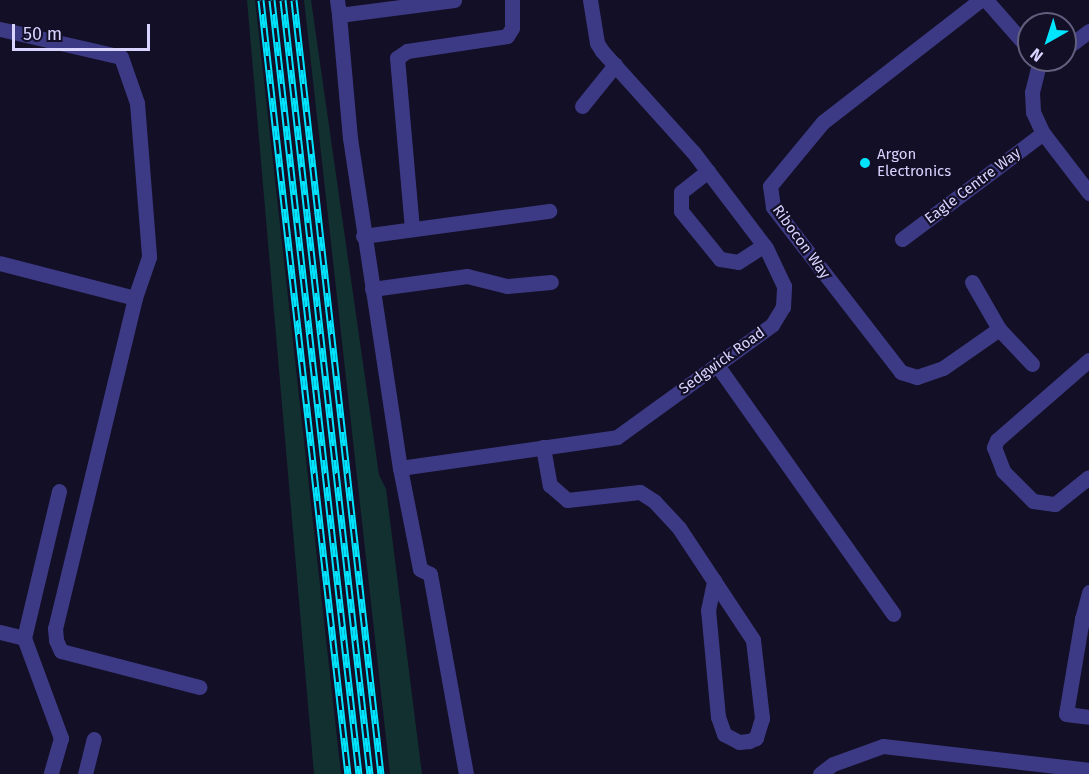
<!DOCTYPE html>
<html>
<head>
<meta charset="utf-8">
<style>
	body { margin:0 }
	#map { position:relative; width:1089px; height:774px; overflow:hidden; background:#130f26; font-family:"Fira Sans",sans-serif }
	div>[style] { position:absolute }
	.green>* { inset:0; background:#12302f }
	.minor>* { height:15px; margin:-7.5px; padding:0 7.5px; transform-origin:7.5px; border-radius:7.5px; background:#3d3a85 }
	.rail>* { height:7px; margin-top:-3.5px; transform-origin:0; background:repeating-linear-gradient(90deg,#130f26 0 14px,#00e5ff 0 28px); box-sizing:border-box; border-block:2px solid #00e5ff }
	.dots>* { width:16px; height:16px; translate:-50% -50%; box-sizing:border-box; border:3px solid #130f26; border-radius:50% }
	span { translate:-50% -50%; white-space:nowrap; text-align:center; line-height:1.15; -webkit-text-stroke:4.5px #130f26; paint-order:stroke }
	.poi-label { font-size:15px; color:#d9d4ff }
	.left { translate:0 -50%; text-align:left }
	.street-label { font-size:15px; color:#d9d4ff }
	.north { position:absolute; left:1017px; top:12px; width:60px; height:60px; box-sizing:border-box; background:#130f26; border:2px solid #625e7d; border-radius:50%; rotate:219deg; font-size:16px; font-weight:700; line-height:24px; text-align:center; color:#d9d4ff }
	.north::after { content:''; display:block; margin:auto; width:21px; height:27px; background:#00e5ff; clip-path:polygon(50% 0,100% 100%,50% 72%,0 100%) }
	.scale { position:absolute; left:12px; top:24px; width:138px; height:27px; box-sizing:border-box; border:3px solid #d9d4ff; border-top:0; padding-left:8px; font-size:18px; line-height:21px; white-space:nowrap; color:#d9d4ff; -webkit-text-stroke:4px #130f26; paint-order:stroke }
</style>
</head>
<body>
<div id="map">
	<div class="green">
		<div style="clip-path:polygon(247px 0,255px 0,341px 774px,314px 774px)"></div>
		<div style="clip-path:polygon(304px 0,311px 0,379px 475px,386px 489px,422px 774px,390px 774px)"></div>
	</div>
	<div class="minor">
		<div style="left:337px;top:0;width:15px;rotate:82deg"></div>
		<div style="left:339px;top:15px;width:116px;rotate:-7.4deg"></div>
		<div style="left:986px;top:0;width:65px;rotate:48.7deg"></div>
		<div style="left:339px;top:15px;width:123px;rotate:84.9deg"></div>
		<div style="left:350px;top:138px;width:334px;rotate:81.4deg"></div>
		<div style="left:400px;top:468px;width:103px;rotate:78.8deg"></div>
		<div style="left:420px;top:569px;width:11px;rotate:27deg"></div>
		<div style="left:430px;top:574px;width:203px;rotate:79.8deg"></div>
		<div style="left:0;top:29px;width:124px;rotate:13deg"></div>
		<div style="left:121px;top:57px;width:49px;rotate:70.8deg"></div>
		<div style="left:137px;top:103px;width:154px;rotate:85.5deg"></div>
		<div style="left:149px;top:257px;width:43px;rotate:108.9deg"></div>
		<div style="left:135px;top:298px;width:139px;rotate:-165.5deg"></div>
		<div style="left:1065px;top:49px;width:30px;rotate:-37deg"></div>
		<div style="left:1040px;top:60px;width:33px;rotate:104deg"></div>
		<div style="left:1032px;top:92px;width:20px;rotate:87deg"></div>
		<div style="left:1033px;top:112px;width:23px;rotate:65deg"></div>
		<div style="left:1043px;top:133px;width:76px;rotate:52.5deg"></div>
		<div style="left:582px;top:106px;width:53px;rotate:-51.2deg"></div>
		<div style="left:708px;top:171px;width:34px;rotate:142deg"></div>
		<div style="left:681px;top:192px;width:19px;rotate:90deg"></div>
		<div style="left:681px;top:211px;width:62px;rotate:50.9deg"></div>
		<div style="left:720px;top:259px;width:18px;rotate:9deg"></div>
		<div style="left:738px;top:262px;width:31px;rotate:-33deg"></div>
		<div style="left:412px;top:229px;width:172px;rotate:-95deg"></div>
		<div style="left:397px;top:58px;width:12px;rotate:-35deg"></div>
		<div style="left:407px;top:51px;width:101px;rotate:-8.5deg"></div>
		<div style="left:507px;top:36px;width:9px;rotate:-58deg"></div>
		<div style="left:512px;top:28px;width:28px;rotate:-90deg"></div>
		<div style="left:363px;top:236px;width:188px;rotate:-7.7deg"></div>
		<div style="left:902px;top:239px;width:176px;rotate:-36.9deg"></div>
		<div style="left:972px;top:282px;width:54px;rotate:60.1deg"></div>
		<div style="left:999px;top:329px;width:68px;rotate:145.1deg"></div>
		<div style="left:943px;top:368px;width:28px;rotate:161deg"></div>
		<div style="left:917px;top:377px;width:17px;rotate:-163deg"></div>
		<div style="left:901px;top:372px;width:209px;rotate:-127.8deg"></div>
		<div style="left:773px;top:207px;width:21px;rotate:-98deg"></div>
		<div style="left:770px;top:186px;width:83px;rotate:-50.4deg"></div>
		<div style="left:823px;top:122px;width:199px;rotate:-37.8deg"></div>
		<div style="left:372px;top:289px;width:96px;rotate:-7.8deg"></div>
		<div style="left:467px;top:276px;width:41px;rotate:14deg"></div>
		<div style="left:507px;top:286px;width:44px;rotate:-5.2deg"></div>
		<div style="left:135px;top:298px;width:340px;rotate:103.6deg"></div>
		<div style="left:55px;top:628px;width:12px;rotate:85deg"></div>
		<div style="left:56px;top:640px;width:12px;rotate:66deg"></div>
		<div style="left:61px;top:651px;width:143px;rotate:14.6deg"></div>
		<div style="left:999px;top:329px;width:48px;rotate:46.7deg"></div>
		<div style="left:1089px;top:360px;width:122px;rotate:139deg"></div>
		<div style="left:997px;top:440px;width:8px;rotate:113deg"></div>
		<div style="left:994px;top:447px;width:26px;rotate:69deg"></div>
		<div style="left:1003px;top:471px;width:42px;rotate:45deg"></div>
		<div style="left:1033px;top:501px;width:22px;rotate:8deg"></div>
		<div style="left:1055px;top:504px;width:43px;rotate:-38.5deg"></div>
		<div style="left:717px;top:365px;width:305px;rotate:54.7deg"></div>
		<div style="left:543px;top:447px;width:39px;rotate:80deg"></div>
		<div style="left:550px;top:485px;width:23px;rotate:41deg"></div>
		<div style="left:567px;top:500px;width:73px;rotate:-6.3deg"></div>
		<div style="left:640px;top:492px;width:17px;rotate:33deg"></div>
		<div style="left:654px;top:501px;width:37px;rotate:47deg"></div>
		<div style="left:679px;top:528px;width:134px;rotate:56.5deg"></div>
		<div style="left:753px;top:640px;width:79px;rotate:83.4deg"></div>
		<div style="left:762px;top:718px;width:21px;rotate:107deg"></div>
		<div style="left:756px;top:738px;width:8px;rotate:157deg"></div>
		<div style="left:749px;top:741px;width:10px;rotate:174deg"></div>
		<div style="left:739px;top:742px;width:17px;rotate:-152deg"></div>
		<div style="left:724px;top:734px;width:18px;rotate:-109deg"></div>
		<div style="left:718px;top:717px;width:107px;rotate:-95.3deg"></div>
		<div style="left:708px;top:610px;width:30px;rotate:-78deg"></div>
		<div style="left:400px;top:468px;width:219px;rotate:-8.1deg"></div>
		<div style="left:617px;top:437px;width:191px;rotate:-35.9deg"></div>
		<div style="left:772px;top:325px;width:21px;rotate:-59deg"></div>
		<div style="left:783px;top:307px;width:21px;rotate:-87deg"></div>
		<div style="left:784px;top:286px;width:42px;rotate:-115.3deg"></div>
		<div style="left:766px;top:248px;width:121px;rotate:-127.2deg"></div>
		<div style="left:693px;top:152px;width:136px;rotate:-132deg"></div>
		<div style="left:602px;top:51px;width:9px;rotate:-122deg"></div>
		<div style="left:597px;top:43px;width:44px;rotate:-99.2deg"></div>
		<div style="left:1082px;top:619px;width:28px;rotate:-75deg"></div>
		<div style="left:1089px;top:620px;width:7px;rotate:-172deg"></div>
		<div style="left:1082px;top:619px;width:96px;rotate:99.6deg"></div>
		<div style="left:1066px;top:714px;width:23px;rotate:7deg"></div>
		<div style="left:0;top:632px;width:25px;rotate:14deg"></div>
		<div style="left:24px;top:638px;width:107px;rotate:69.7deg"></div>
		<div style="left:61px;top:738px;width:37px;rotate:106deg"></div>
		<div style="left:24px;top:638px;width:151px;rotate:-76.6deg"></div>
		<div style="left:85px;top:774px;width:36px;rotate:-76deg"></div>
		<div style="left:820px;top:774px;width:16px;rotate:-38deg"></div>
		<div style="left:833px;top:764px;width:53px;rotate:-19.8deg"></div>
		<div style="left:883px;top:746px;width:207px;rotate:6.6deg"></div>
	</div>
	<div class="rail">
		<div style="left:261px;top:0;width:779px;rotate:83.59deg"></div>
		<div style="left:272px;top:0;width:779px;rotate:83.59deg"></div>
		<div style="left:283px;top:0;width:779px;rotate:83.59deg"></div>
		<div style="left:294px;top:0;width:779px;rotate:83.59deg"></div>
	</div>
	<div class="dots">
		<div style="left:865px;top:163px;background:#00e5ff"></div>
	</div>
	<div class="poi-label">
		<span class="left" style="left:877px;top:163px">Argon<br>Electronics</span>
	</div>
	<div class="street-label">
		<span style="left:973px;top:186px;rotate:-37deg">Eagle Centre Way</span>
		<span style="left:801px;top:242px;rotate:54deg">Ribocon Way</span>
		<span style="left:722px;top:361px;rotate:-36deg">Sedgwick Road</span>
	</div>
	<div class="north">N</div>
	<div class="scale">50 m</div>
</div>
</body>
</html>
